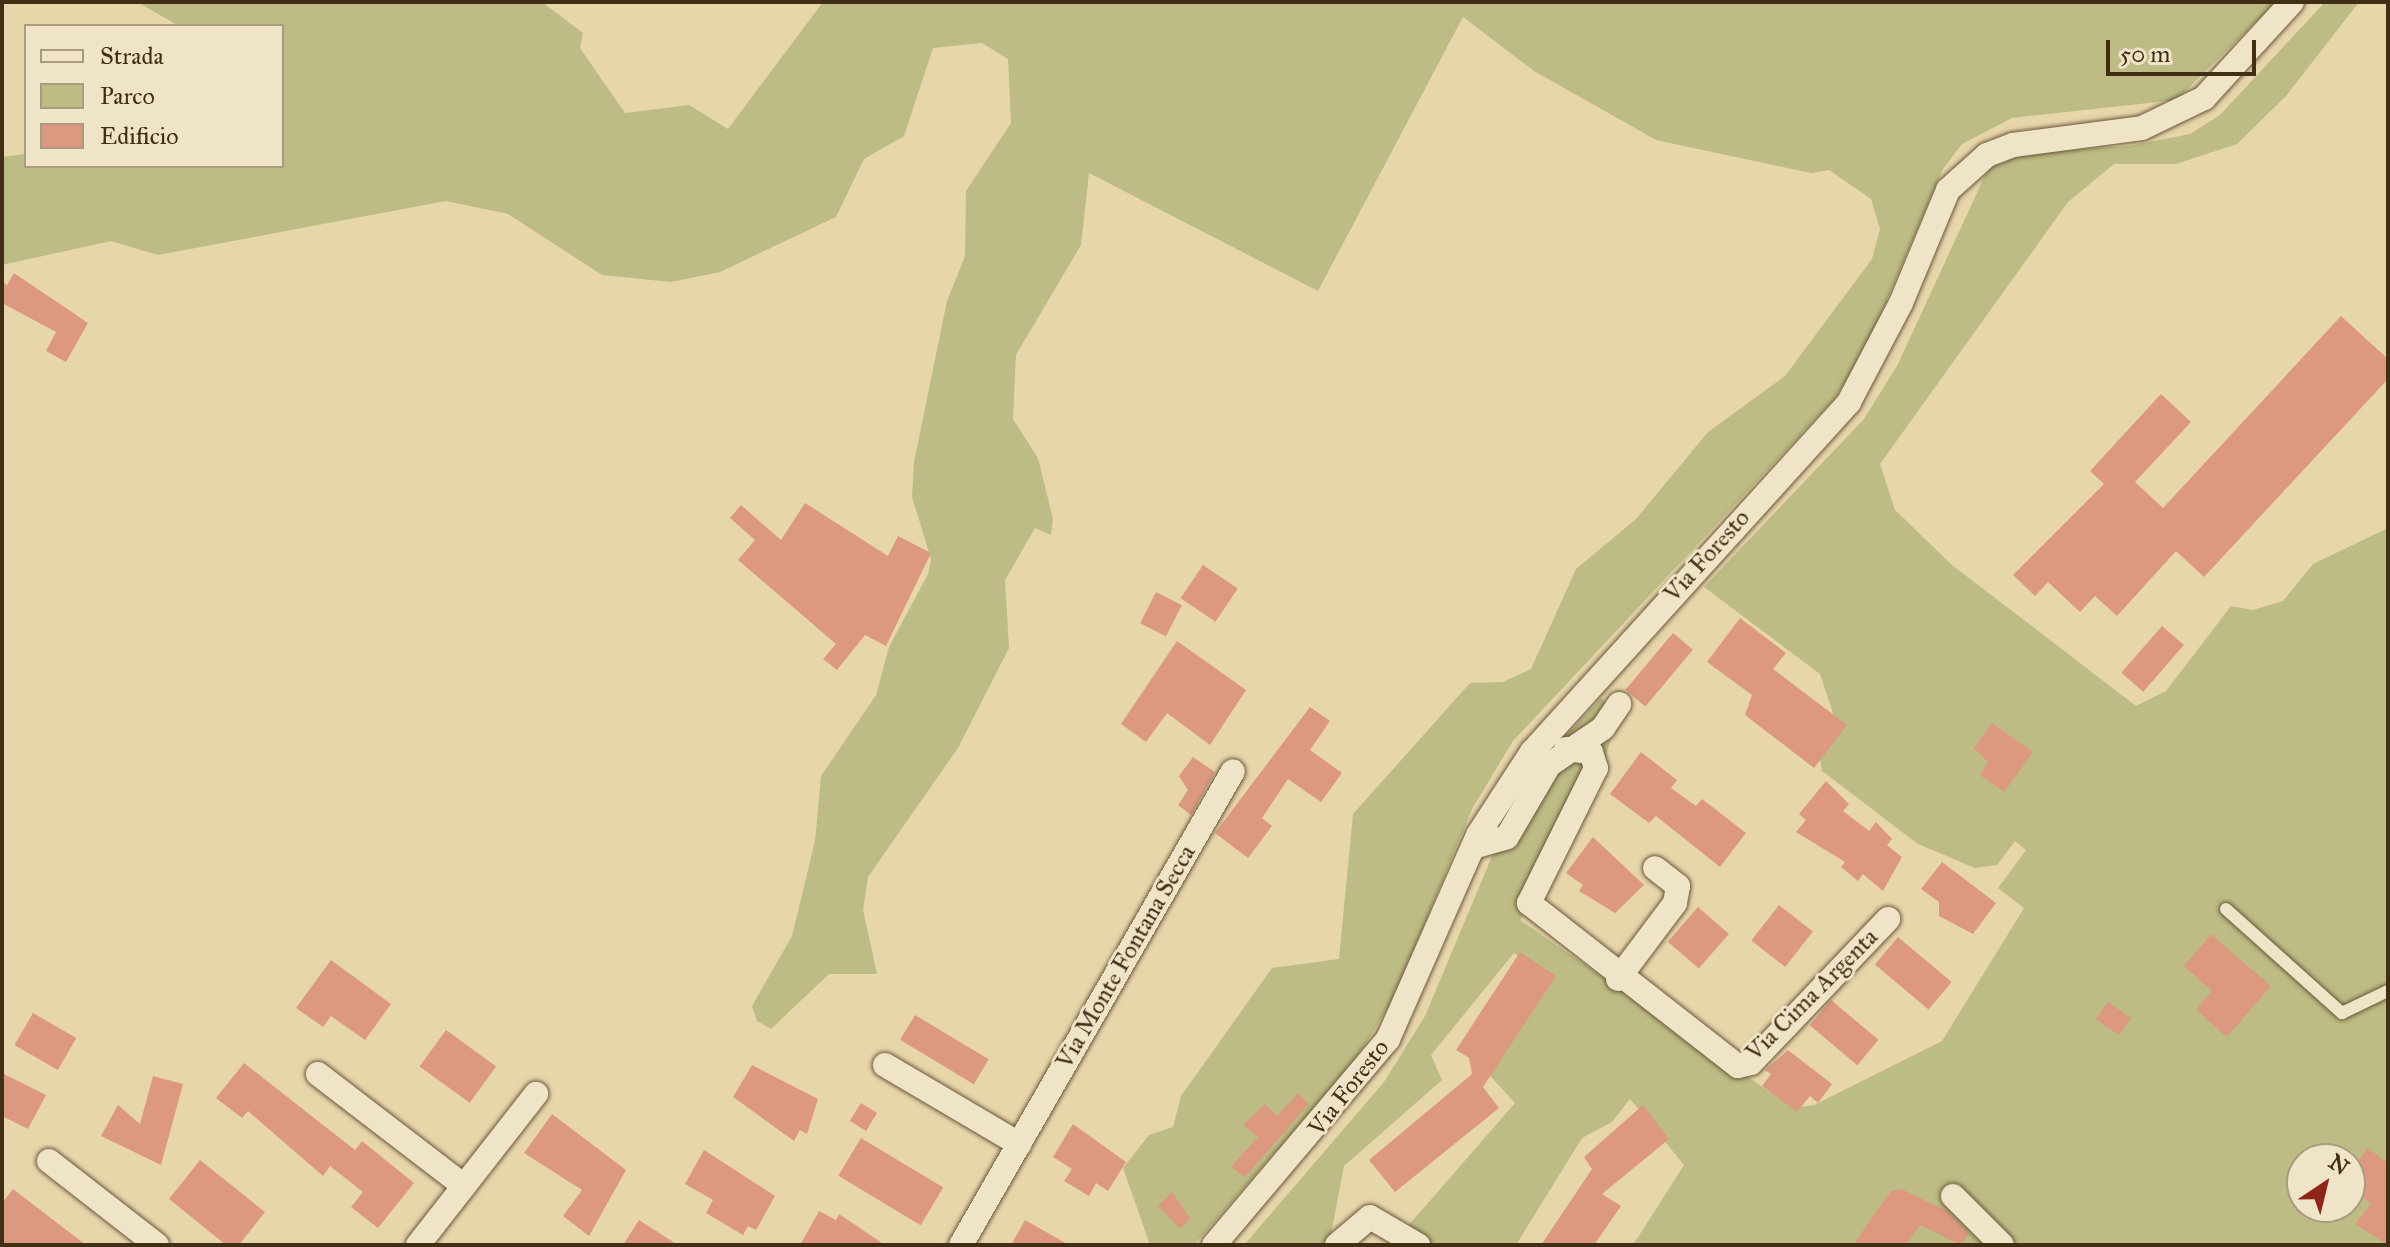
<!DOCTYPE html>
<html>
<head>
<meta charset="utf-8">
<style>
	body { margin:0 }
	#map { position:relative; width:2390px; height:1247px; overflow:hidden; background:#e8d6ab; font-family:"IM FELL Great Primer",serif }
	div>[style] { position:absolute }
	.green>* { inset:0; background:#bdbc84 }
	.building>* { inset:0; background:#dc9980; transform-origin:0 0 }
	.roads { filter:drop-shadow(0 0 2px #6a583a) drop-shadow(0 0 2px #6a583a) }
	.lane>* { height:12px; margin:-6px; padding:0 6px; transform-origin:6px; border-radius:6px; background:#f0e4c8 }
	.street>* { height:24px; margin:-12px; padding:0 12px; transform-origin:12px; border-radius:12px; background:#f0e4c8 }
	span { translate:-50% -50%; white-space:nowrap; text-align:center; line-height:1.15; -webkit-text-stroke:6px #f0e4c8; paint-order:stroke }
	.street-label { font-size:24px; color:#402e15 }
	.frame { position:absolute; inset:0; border:4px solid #402e15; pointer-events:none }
	.legend { position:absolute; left:24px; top:24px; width:260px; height:144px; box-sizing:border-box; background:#f0e4c8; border:2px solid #aa9b80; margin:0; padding:10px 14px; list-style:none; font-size:24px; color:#402e15 }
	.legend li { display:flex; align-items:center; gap:16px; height:40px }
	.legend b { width:40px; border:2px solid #aa9b80 }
	.north { position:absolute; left:2286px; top:1143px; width:80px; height:80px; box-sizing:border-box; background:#f0e4c8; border:2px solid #aa9b80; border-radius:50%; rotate:35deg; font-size:22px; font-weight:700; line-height:32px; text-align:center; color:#402e15 }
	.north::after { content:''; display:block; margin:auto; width:28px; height:36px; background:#8f2418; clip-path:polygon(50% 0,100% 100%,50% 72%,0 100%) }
	.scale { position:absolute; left:2106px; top:40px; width:150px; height:36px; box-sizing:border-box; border:4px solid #402e15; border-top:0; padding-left:10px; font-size:24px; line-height:28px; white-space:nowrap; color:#402e15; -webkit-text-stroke:6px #f0e4c8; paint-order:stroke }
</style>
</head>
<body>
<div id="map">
	<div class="green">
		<div style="clip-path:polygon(137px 2px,542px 2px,583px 33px,580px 48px,625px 113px,689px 105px,728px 129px,823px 2px,2276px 2px,2176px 100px,2012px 118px,1962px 144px,1943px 169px,1865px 351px,1835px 398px,1513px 741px,1472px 809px,1393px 1000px,1354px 1062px,1194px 1245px,1150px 1245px,1123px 1168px,1149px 1135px,1173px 1127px,1181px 1096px,1272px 968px,1339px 959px,1353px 814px,1470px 683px,1503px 682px,1531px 669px,1576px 569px,1636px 519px,1708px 432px,1785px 376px,1872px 259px,1880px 229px,1871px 199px,1829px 170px,1811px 173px,1656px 140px,1534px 71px,1463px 17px,1318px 291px,1089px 173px,1081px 245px,1016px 355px,1013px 419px,1038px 458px,1053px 519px,1051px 535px,1035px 528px,1005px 580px,1009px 648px,958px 748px,868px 877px,863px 910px,877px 974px,829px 974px,771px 1029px,757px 1021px,752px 1006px,792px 936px,815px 841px,821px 776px,876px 695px,889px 647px,928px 574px,931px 559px,912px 497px,914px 462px,947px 301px,965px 256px,966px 191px,1011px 123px,1008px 59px,982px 43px,933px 48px,904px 136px,864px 159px,836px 217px,720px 272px,671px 282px,602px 275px,508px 214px,446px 201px,158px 255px,111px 241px,2px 265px,2px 157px,26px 154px,26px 166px,282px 166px,282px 26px,179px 26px)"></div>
		<div style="clip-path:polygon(evenodd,2325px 2px,2359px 2px,2286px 96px,2237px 144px,2176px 164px,2114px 164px,2068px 202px,1880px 464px,1895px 510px,1952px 565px,2136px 706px,2166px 691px,2231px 606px,2253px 610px,2283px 601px,2313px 564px,2388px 528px,2388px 1245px,1633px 1245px,1684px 1165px,1630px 1099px,1612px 1122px,1582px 1138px,1516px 1245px,1420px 1245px,1401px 1234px,1515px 1103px,1483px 1068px,1549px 980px,1514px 953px,1431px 1055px,1442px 1080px,1344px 1166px,1329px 1245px,1244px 1245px,1384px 1082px,1425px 1016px,1506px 823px,1541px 763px,1601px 698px,1620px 712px,1605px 758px,1556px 872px,1520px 920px,1793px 1108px,1814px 1105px,1942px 1041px,2024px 908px,1998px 888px,2026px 850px,2015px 841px,1997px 865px,1975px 868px,1918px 844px,1822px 771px,1819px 750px,1837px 725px,1820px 674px,1704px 587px,1864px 419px,1897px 366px,1988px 169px,2020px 153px,2129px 146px,2190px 134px,2220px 115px,2325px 2px,2302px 1159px,2350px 1159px,2350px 1207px,2302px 1207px,2302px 1159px)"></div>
	</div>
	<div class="building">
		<div style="clip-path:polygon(14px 273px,88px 323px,66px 362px,46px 351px,56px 332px,2px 303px,2px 282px,7px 285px)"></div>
		<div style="clip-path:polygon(2341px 316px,2388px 359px,2388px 379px,2204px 577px,2176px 551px,2117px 616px,2095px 596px,2080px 612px,2048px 582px,2035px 596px,2013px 575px,2104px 484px,2090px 471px,2161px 394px,2191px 422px,2135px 482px,2163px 508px)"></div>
		<div style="clip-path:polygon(805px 503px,888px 556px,898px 536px,931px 553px,886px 646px,865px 635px,837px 670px,823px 659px,836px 644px,738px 560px,755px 540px,730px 518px,741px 505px,781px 540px)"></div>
		<div style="left:1203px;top:565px;width:42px;height:40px;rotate:34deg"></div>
		<div style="left:1156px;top:592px;width:29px;height:35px;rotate:27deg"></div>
		<div style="clip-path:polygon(1740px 618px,1786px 653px,1773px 669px,1847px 725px,1814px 768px,1745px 715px,1752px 695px,1707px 662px)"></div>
		<div style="left:2162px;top:626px;width:29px;height:62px;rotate:41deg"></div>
		<div style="left:1673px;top:633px;width:26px;height:74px;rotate:40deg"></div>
		<div style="clip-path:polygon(1177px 641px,1246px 690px,1210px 745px,1167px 713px,1146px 742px,1121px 724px)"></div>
		<div style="clip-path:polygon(1310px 707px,1330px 721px,1310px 750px,1342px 773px,1321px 802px,1288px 779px,1262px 818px,1272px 826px,1248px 858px,1215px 833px)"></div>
		<div style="clip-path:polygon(1992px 723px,2033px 752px,2004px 792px,1980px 775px,1988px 762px,1974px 748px)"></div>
		<div style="clip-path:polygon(1641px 752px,1677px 780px,1671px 788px,1696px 806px,1702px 799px,1746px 833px,1720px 867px,1656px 816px,1649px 823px,1610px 794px)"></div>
		<div style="clip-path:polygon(1193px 757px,1215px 772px,1191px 815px,1178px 805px,1188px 790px,1179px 776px)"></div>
		<div style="clip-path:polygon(1826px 781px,1849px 804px,1843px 811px,1869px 831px,1876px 822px,1892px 839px,1887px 845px,1902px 857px,1883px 891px,1863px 874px,1858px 881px,1841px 867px,1845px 862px,1796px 832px,1806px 820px,1799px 814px)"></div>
		<div style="clip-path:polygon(1593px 837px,1644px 885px,1615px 913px,1579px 891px,1583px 885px,1566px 873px)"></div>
		<div style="clip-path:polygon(1942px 862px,1996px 903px,1973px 934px,1939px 916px,1939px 902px,1921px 889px)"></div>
		<div style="left:1779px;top:905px;width:43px;height:45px;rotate:38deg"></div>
		<div style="left:1698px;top:907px;width:41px;height:46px;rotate:41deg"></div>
		<div style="clip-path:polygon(2211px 934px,2271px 986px,2227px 1037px,2196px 1010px,2212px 991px,2184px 966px)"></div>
		<div style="left:1898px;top:937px;width:70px;height:36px;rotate:40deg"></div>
		<div style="clip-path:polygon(1520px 952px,1556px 976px,1483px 1087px,1499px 1108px,1395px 1192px,1369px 1160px,1472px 1074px,1469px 1058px,1456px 1050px)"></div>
		<div style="clip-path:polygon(331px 960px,391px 1004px,365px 1040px,331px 1016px,323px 1027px,296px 1008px)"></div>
		<div style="left:1831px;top:1000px;width:62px;height:33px;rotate:40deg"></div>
		<div style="left:2108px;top:1002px;width:28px;height:21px;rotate:35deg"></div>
		<div style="left:33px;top:1013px;width:50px;height:37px;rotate:30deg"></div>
		<div style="left:915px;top:1015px;width:86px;height:29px;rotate:31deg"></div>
		<div style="left:446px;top:1030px;width:62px;height:45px;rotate:36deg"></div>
		<div style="clip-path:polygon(1788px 1050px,1832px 1084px,1818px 1103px,1810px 1096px,1797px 1112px,1762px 1086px,1771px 1074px,1765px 1070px)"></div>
		<div style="clip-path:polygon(244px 1063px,355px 1150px,362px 1141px,414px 1183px,378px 1228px,351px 1207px,363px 1192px,330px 1166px,323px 1176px,248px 1111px,242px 1118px,216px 1098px)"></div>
		<div style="clip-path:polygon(752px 1065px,818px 1099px,807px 1134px,800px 1130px,794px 1141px,733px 1097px)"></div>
		<div style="clip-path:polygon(2px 1073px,46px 1095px,28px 1129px,2px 1116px)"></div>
		<div style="clip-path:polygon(153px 1076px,183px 1084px,161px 1165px,101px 1136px,118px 1105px,140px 1124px)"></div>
		<div style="clip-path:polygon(1298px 1093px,1309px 1104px,1245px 1177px,1231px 1167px,1258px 1137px,1243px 1125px,1265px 1104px,1277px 1116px)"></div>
		<div style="left:861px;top:1103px;width:19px;height:21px;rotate:32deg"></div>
		<div style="clip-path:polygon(1643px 1105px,1669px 1139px,1602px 1194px,1621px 1206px,1594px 1245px,1541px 1245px,1592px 1169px,1584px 1157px)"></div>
		<div style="clip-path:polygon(552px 1114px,626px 1170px,589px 1236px,563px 1216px,582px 1190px,524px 1153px)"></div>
		<div style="clip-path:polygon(1073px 1124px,1126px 1162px,1108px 1191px,1096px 1183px,1089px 1196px,1064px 1181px,1072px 1169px,1053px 1157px)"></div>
		<div style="left:861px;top:1138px;width:96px;height:44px;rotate:31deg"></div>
		<div style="clip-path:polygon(2368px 1148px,2388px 1163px,2388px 1245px,2355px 1224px,2371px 1204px,2350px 1188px,2350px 1171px)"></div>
		<div style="clip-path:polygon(704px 1150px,775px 1196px,756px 1230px,748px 1226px,743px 1235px,706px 1213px,713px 1200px,685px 1184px)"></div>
		<div style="clip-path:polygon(200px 1160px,265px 1212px,239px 1245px,226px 1245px,169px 1199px)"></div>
		<div style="clip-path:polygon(13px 1189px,86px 1245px,2px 1245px,2px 1203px)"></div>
		<div style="clip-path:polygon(1901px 1189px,1947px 1211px,1969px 1233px,1961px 1245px,1920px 1225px,1906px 1245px,1853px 1245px,1891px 1191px)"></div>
		<div style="clip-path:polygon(1172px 1192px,1190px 1218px,1180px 1229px,1158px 1206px)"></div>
		<div style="clip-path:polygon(819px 1211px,836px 1220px,839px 1214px,885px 1245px,800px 1245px)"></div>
		<div style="clip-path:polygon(639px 1220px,678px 1245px,623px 1245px)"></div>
		<div style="clip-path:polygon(1025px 1220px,1069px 1245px,1011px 1245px)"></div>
	</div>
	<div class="roads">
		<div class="lane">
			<div style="left:2226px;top:909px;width:156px;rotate:41.9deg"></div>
			<div style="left:2342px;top:1013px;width:51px;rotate:-25.6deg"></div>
		</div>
		<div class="street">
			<div style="left:1566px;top:749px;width:25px;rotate:7deg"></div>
			<div style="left:1591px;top:752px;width:17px;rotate:73deg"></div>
			<div style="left:1596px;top:768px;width:151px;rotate:116.4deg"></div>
			<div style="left:1529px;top:903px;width:265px;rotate:38deg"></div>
			<div style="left:1738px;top:1066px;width:13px;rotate:-13deg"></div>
			<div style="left:1751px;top:1063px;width:199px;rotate:-46.4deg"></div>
			<div style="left:1473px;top:847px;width:35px;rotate:-16deg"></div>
			<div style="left:1507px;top:837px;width:83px;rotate:-59.7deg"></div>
			<div style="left:1549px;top:765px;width:65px;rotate:-34.4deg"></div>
			<div style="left:1603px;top:728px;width:29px;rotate:-56deg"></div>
			<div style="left:1618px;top:979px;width:95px;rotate:-53.1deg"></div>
			<div style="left:1675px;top:903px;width:17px;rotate:-80deg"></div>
			<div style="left:1678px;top:886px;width:29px;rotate:-142deg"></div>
			<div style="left:885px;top:1065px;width:156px;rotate:30.5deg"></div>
			<div style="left:318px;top:1074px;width:184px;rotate:37.5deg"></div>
			<div style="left:49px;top:1161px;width:137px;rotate:37.9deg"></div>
			<div style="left:1953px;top:1196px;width:69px;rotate:45deg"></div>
			<div style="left:418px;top:1245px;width:192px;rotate:-52deg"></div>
			<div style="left:961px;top:1245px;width:546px;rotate:-60.15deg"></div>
			<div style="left:1214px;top:1245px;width:270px;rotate:-49.8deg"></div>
			<div style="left:1388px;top:1039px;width:223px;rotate:-66.2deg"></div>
			<div style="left:1478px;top:835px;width:99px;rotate:-57deg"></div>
			<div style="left:1532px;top:752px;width:472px;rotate:-47.8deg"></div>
			<div style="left:1849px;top:402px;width:112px;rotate:-62.3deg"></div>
			<div style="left:1901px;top:303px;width:122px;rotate:-67.4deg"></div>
			<div style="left:1948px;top:190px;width:52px;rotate:-41.9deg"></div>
			<div style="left:1987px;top:155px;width:28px;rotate:-21deg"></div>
			<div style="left:2013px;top:145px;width:130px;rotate:-7.5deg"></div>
			<div style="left:2142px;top:128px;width:69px;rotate:-25.8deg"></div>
			<div style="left:2204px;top:98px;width:130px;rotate:-47.5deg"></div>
			<div style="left:1337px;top:1245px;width:43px;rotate:-40.3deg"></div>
			<div style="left:1370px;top:1217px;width:56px;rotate:30.3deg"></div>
		</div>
	</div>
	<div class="street-label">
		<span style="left:1707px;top:556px;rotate:-48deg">Via Foresto</span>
		<span style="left:1126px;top:957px;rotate:-60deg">Via Monte Fontana Secca</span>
		<span style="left:1812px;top:995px;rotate:-45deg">Via Cima Argenta</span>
		<span style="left:1349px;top:1088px;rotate:-52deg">Via Foresto</span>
	</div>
	<div class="frame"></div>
	<ul class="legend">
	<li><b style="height:10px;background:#f0e4c8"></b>Strada</li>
	<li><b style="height:22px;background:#bdbc84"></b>Parco</li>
	<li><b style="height:22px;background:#dc9980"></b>Edificio</li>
	</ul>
	<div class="north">N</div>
	<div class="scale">50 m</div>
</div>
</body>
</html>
